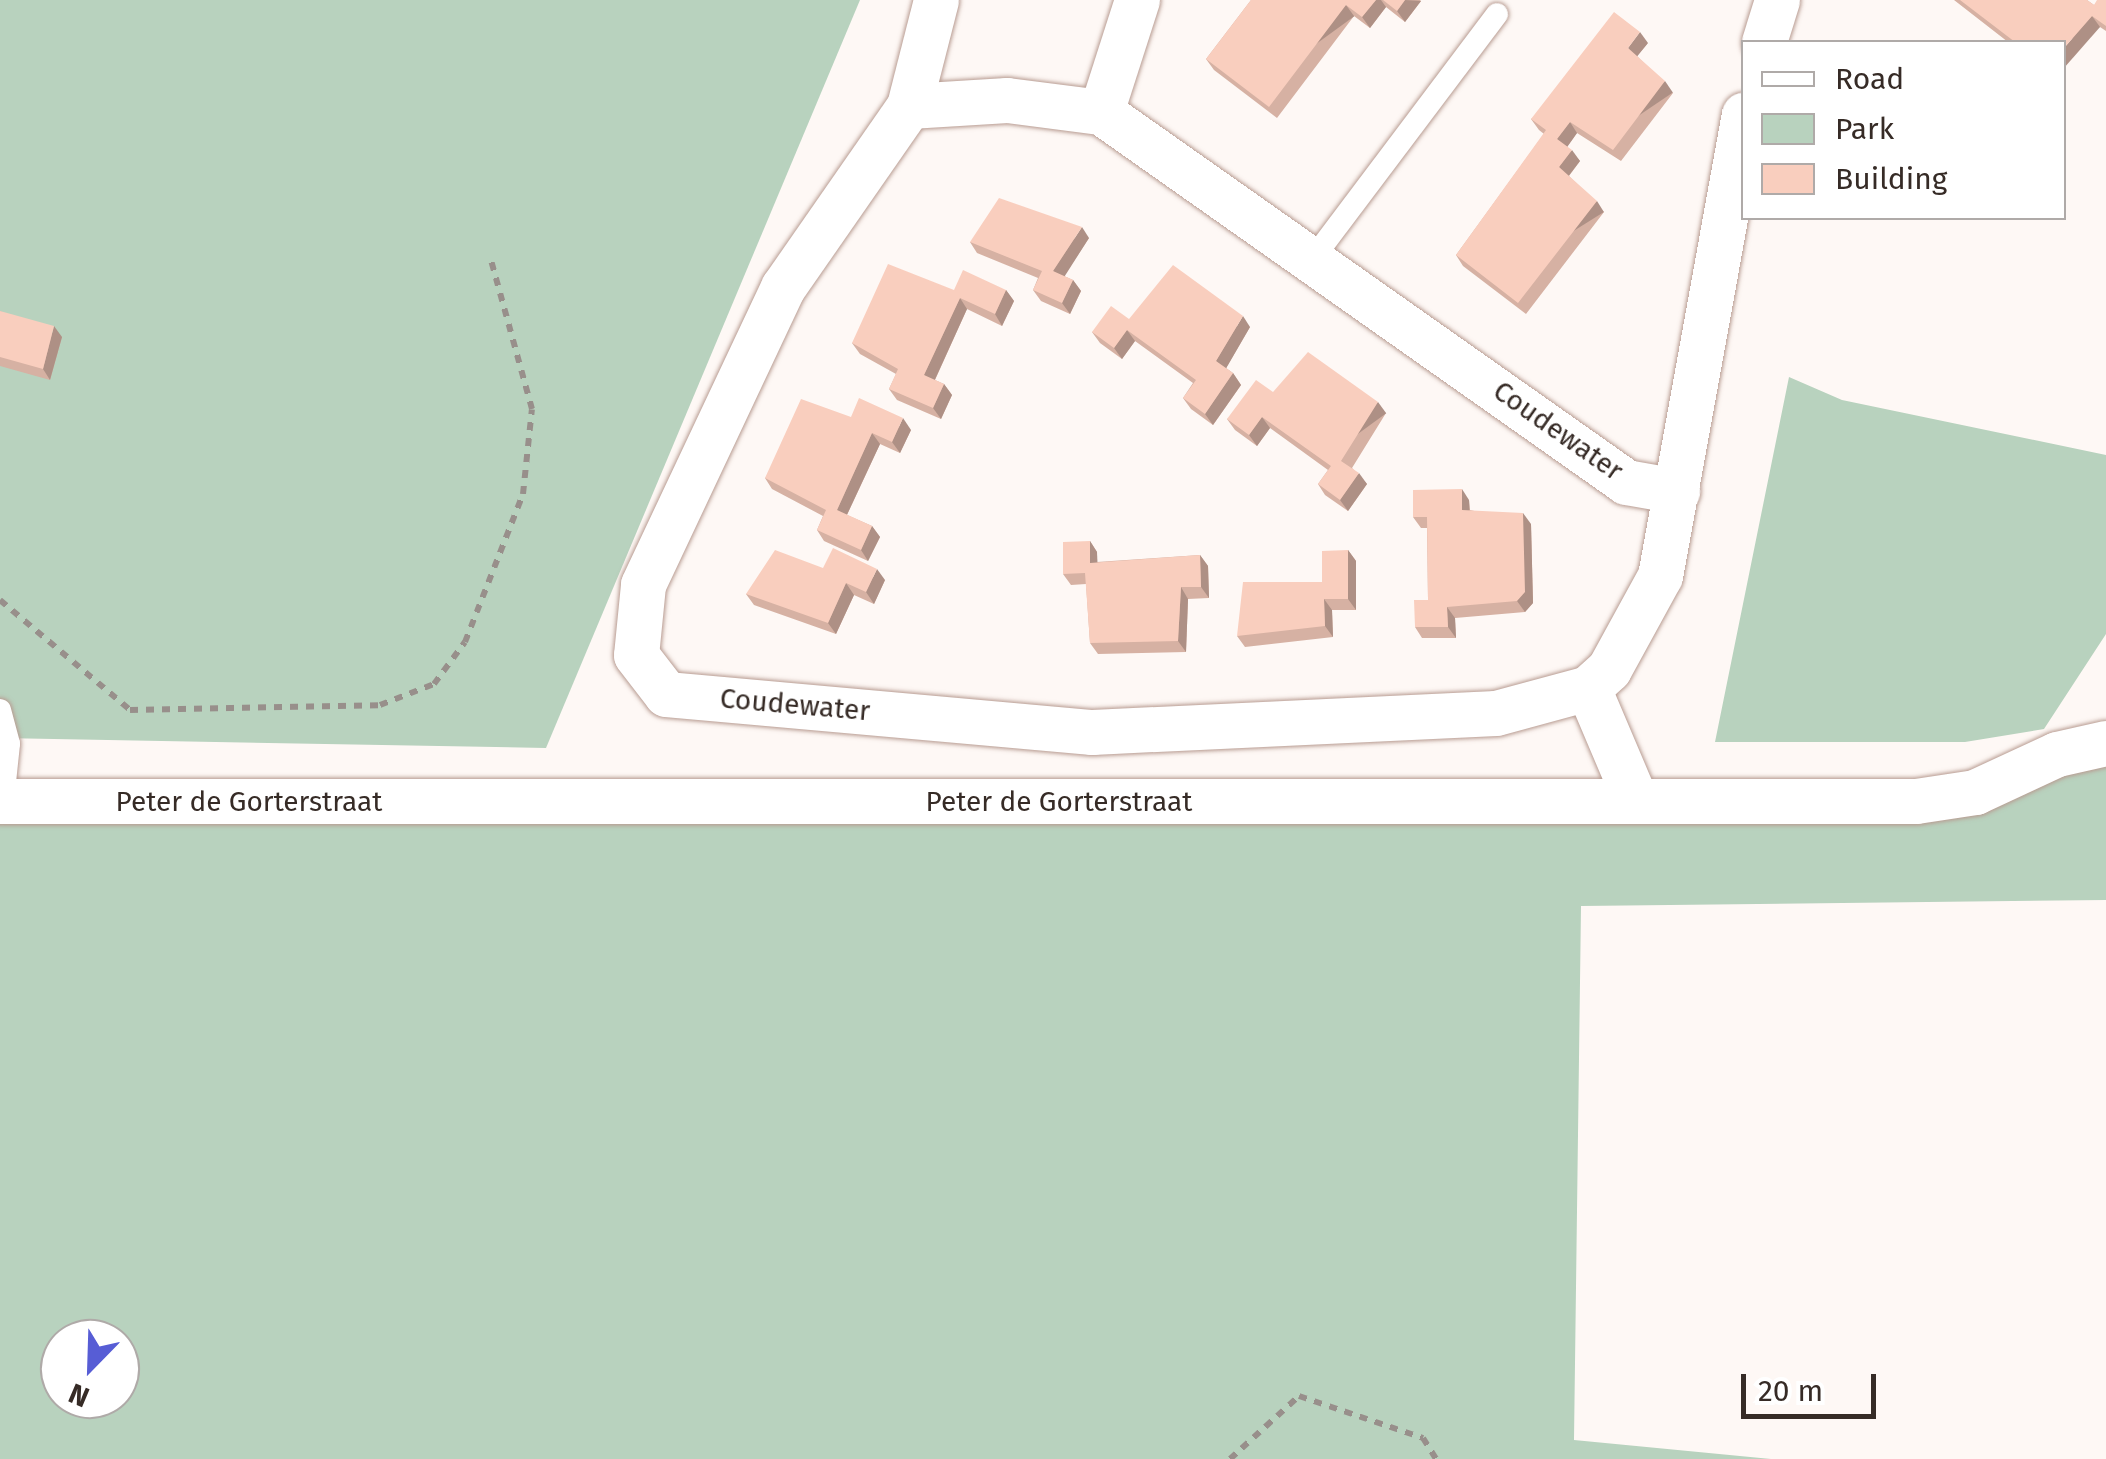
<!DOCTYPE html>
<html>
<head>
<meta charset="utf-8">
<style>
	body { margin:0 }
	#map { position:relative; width:2106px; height:1459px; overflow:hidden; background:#fef8f5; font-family:"Fira Sans",sans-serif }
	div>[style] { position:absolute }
	.green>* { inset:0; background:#b8d2be }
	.path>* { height:6px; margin-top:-3px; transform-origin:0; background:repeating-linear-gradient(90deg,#988f8b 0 8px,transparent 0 16px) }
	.roads { filter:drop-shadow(0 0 2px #b89c92) drop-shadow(0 0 2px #b89c92) }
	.lane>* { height:22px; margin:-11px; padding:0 11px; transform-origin:11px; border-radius:11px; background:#fff }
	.street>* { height:45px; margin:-22.5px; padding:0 22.5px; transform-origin:22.5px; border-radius:22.5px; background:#fff }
	.wall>* { inset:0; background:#d6b1a3 }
	.shaded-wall>* { inset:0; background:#ae9085; transform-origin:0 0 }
	.building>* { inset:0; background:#f9cebe }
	span { translate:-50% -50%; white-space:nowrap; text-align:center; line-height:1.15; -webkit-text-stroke:8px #fff; paint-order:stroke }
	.street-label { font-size:28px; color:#362b26 }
	.legend { position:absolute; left:1741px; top:40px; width:325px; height:180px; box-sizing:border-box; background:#fff; border:2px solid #afaaa8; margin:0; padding:12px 18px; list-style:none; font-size:30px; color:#362b26 }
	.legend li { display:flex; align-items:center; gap:20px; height:50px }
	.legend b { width:50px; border:2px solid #afaaa8 }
	.north { position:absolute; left:40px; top:1319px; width:100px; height:100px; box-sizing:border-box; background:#fff; border:2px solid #afaaa8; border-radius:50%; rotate:203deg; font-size:28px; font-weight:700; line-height:40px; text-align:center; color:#362b26 }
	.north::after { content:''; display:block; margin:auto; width:35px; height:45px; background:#575dd5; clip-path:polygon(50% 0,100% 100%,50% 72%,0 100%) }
	.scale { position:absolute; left:1741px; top:1374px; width:135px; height:45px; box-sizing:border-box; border:5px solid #362b26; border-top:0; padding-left:12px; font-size:30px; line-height:35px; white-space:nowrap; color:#362b26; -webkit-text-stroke:8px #fff; paint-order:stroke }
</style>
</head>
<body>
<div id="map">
	<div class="green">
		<div style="clip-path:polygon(0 0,860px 0,546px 748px,0 738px)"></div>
		<div style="clip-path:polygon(1789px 377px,1842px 400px,2106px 455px,2106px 634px,2044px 729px,1965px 742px,1715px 742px)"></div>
		<div style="clip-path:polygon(evenodd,2062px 764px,2106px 764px,2106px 900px,1581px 906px,1574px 1440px,1771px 1459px,0 1459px,0 816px,1923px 816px,2062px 764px,60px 1339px,120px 1339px,120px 1399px,60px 1399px,60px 1339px)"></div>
	</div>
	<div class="path">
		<div style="left:0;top:600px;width:170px;rotate:40.2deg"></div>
		<div style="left:130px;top:710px;width:250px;rotate:-1.1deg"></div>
		<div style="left:380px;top:705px;width:58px;rotate:-21.3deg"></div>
		<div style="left:434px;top:684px;width:52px;rotate:-53.6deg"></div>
		<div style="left:465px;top:642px;width:159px;rotate:-68.6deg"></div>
		<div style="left:523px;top:494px;width:85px;rotate:-84deg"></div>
		<div style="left:532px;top:409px;width:155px;rotate:-105.4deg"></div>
		<div style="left:1230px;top:1459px;width:93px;rotate:-42.4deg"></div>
		<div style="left:1299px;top:1396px;width:131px;rotate:18.7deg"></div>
		<div style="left:1423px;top:1438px;width:25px;rotate:58deg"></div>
	</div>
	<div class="roads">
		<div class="lane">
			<div style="left:1314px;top:257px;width:304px;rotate:-53deg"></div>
			<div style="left:0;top:710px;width:35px;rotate:75deg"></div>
			<div style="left:9px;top:744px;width:57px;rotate:96deg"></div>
		</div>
		<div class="street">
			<div style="left:936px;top:0;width:109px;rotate:104.3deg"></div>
			<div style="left:909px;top:106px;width:221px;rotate:124.8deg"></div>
			<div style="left:783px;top:287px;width:329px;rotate:115.2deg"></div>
			<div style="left:643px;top:585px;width:70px;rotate:95.7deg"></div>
			<div style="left:636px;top:655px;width:49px;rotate:52.4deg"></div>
			<div style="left:666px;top:694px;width:428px;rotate:5.1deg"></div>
			<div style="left:1092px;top:732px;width:404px;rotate:-2.7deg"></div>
			<div style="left:1496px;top:713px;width:95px;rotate:-15.2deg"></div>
			<div style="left:1764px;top:42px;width:44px;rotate:-72.8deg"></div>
			<div style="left:909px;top:106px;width:98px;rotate:-3.5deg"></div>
			<div style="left:1007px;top:100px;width:95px;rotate:7.3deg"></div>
			<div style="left:1101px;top:112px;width:642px;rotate:35.17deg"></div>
			<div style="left:1626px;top:482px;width:52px;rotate:10deg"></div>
			<div style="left:1101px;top:112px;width:118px;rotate:-72.2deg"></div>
			<div style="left:0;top:801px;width:1916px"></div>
			<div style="left:1916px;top:801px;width:60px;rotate:-8.7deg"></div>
			<div style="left:1975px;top:792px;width:90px;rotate:-24.9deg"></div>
			<div style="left:2057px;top:754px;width:50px;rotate:-12.7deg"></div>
			<div style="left:1636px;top:801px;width:123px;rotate:-113deg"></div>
			<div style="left:1588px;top:688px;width:28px;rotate:-42deg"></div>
			<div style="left:1609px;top:669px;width:106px;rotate:-61.3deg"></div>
			<div style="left:1660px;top:576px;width:469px;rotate:-79.7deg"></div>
		</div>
	</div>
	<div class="wall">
		<div style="clip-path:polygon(1251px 0,1420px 0,1421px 1px,1405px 22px,1386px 7px,1370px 28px,1354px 16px,1277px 118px,1214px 70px,1206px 59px)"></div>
		<div style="clip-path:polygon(1954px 0,2087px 0,2094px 5px,2106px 0,2106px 31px,2100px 27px,2064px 42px,2008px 42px)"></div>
		<div style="clip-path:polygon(1648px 43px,1637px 56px,1673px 93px,1621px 161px,1577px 133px,1567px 147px,1580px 161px,1569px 176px,1604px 212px,1526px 314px,1463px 266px,1456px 255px,1544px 134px,1539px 130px,1531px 119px)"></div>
		<div style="clip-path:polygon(1089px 238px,1064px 276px,1073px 280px,1081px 291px,1070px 314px,1041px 301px,1033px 290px,1038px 278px,977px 253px,970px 242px)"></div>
		<div style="clip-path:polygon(954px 290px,1006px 290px,1014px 301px,1002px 326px,967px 309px,935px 380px,944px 384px,952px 395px,941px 419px,897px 400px,889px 389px,896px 374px,860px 354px,852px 343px)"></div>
		<div style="clip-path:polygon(0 311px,62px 337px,50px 380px,0 366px)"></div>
		<div style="clip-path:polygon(1129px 319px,1250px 327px,1226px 368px,1233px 373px,1241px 385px,1213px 425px,1191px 409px,1183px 398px,1193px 383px,1135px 341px,1122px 359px,1100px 343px,1092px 332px)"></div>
		<div style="clip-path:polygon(1273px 392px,1386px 413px,1352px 468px,1367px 484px,1348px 511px,1325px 495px,1318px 484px,1328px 470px,1270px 428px,1257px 446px,1235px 430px,1227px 419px)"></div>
		<div style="clip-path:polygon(851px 417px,911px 430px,900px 453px,880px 444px,847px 515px,872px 526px,880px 537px,868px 561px,824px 541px,817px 530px,823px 516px,772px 489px,765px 478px)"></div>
		<div style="clip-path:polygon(1469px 500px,1470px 510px,1531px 524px,1533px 603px,1525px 612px,1455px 618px,1456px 638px,1422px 638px,1415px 627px,1428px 600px,1427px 528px,1421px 528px,1413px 517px)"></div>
		<div style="clip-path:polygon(1090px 541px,1097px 552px,1097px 562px,1200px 555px,1208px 566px,1209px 598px,1188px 599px,1186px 652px,1098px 654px,1090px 643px,1086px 584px,1071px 585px,1063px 574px)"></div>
		<div style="clip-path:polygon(1348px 550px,1356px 561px,1356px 610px,1332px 610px,1333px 637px,1245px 647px,1237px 636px,1322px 582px)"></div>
		<div style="clip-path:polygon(823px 568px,885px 580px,874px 604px,854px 595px,836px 634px,754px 605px,746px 594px)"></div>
	</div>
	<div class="shaded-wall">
		<div style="clip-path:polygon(1376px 0,1381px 0,1386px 7px,1370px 28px,1362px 17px)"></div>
		<div style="clip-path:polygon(1405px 0,1421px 1px,1405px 22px,1397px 11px)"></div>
		<div style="left:1346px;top:5px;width:14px;height:128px;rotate:54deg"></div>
		<div style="clip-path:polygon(2092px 16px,2100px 27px,2064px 68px,2064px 48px)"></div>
		<div style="clip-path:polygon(1640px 32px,1648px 43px,1635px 59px,1628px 48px)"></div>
		<div style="left:1665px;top:81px;width:14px;height:86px;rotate:56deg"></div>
		<div style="clip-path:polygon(1570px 122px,1577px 133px,1565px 150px,1557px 139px)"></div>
		<div style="clip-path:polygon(1572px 150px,1580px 161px,1567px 178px,1559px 167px)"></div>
		<div style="left:1597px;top:201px;width:13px;height:129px;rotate:58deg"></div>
		<div style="clip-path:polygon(1082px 227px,1089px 238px,1061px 282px,1053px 271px)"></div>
		<div style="clip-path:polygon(1073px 280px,1081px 291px,1070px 314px,1062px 303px)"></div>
		<div style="clip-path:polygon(1006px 290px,1014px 301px,1002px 326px,995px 314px)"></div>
		<div style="clip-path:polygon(960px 298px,967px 309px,932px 386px,924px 375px)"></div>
		<div style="clip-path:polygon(1243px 316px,1250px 327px,1224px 372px,1216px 361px)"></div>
		<div style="clip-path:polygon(54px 326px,62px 337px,50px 380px,43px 369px)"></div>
		<div style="clip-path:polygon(1127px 330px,1135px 341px,1122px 359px,1114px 348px)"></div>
		<div style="clip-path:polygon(1233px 373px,1241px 385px,1213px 425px,1205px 414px)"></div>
		<div style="clip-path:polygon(944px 384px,952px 395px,941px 419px,933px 408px)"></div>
		<div style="left:1378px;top:402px;width:14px;height:70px;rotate:54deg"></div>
		<div style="clip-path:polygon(1262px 417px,1270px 428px,1257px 446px,1249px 435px)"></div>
		<div style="clip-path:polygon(903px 418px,911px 430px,900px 453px,892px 442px)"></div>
		<div style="clip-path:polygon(872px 433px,880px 444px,844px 521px,837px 510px)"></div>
		<div style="clip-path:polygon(1359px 473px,1367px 484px,1348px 511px,1340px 500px)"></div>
		<div style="clip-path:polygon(1462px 489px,1469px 500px,1470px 521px,1462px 510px)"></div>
		<div style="clip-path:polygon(1523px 513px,1531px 524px,1533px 603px,1525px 612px,1517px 601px)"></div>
		<div style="clip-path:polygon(872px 526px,880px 537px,868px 561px,861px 550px)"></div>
		<div style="clip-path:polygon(1090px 541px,1097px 552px,1098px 574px,1090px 563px)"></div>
		<div style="clip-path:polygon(1348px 550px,1356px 561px,1356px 610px,1348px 599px)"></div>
		<div style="clip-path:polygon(1200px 555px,1208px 566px,1209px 598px,1201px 587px)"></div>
		<div style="clip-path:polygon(877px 569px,885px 580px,874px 604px,866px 592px)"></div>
		<div style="clip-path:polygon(846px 583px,854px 595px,836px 634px,828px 623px)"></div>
		<div style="clip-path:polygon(1181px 587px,1188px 599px,1186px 652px,1178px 641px)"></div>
		<div style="clip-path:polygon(1324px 599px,1332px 610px,1333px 637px,1325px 626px)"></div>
		<div style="clip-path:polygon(1447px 607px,1455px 618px,1456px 638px,1448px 627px)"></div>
	</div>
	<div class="building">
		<div style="clip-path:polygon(1251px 0,1376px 0,1362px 17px,1346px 5px,1269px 107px,1206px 59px)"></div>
		<div style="clip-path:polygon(1383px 0,1405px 0,1397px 11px)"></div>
		<div style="clip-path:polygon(1960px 0,2087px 0,2094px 5px,2097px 0,2106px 0,2106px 26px,2092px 16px,2064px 48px,2064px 42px,2015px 42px)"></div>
		<div style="clip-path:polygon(1614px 12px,1640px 32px,1628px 48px,1665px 81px,1613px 150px,1570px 122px,1557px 139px,1572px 150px,1559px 167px,1597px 201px,1518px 303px,1456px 255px,1546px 130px,1531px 119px)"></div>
		<div style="clip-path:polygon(999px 198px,1082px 227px,1053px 271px,1073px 280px,1062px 303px,1033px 290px,1042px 271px,970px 242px)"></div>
		<div style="clip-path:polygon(888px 264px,954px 290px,963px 270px,1006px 290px,995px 314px,960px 298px,924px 375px,944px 384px,933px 408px,889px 389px,898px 369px,852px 343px)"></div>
		<div style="clip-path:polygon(1173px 265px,1243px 316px,1216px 361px,1233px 373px,1205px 414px,1183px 398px,1196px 380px,1127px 330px,1114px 348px,1092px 332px,1111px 306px,1129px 319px)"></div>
		<div style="clip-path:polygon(0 311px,54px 326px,43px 369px,0 357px)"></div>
		<div style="clip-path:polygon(1308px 352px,1378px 402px,1341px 461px,1359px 473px,1340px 500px,1318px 484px,1331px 466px,1262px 417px,1249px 435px,1227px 419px,1256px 380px,1273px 392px)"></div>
		<div style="clip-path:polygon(859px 398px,903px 418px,892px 442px,872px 433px,837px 510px,872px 526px,861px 550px,817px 530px,826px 510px,765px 478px,801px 399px,851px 417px)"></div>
		<div style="clip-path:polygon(1462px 489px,1462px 510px,1523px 513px,1525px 592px,1517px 601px,1447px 607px,1448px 627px,1415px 627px,1414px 600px,1428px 600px,1427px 517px,1413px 517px,1413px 490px)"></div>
		<div style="clip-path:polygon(1090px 541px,1090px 563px,1200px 555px,1201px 587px,1181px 587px,1178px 641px,1090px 643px,1085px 573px,1063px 574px,1063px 542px)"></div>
		<div style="clip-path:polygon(833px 548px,877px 569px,866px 592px,846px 583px,828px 623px,746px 594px,775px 550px,823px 568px)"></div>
		<div style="clip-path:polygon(1348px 550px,1348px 599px,1324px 599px,1325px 626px,1237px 636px,1243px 582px,1322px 582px,1322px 551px)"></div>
	</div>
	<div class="street-label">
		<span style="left:1558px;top:431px;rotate:35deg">Coudewater</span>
		<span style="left:795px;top:705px;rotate:5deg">Coudewater</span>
		<span style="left:249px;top:802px">Peter de Gorterstraat</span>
		<span style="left:1059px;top:802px">Peter de Gorterstraat</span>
	</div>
	<ul class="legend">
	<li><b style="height:12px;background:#fff"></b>Road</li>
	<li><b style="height:28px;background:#b8d2be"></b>Park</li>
	<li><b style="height:28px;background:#f9cebe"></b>Building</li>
	</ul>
	<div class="north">N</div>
	<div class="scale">20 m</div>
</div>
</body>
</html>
